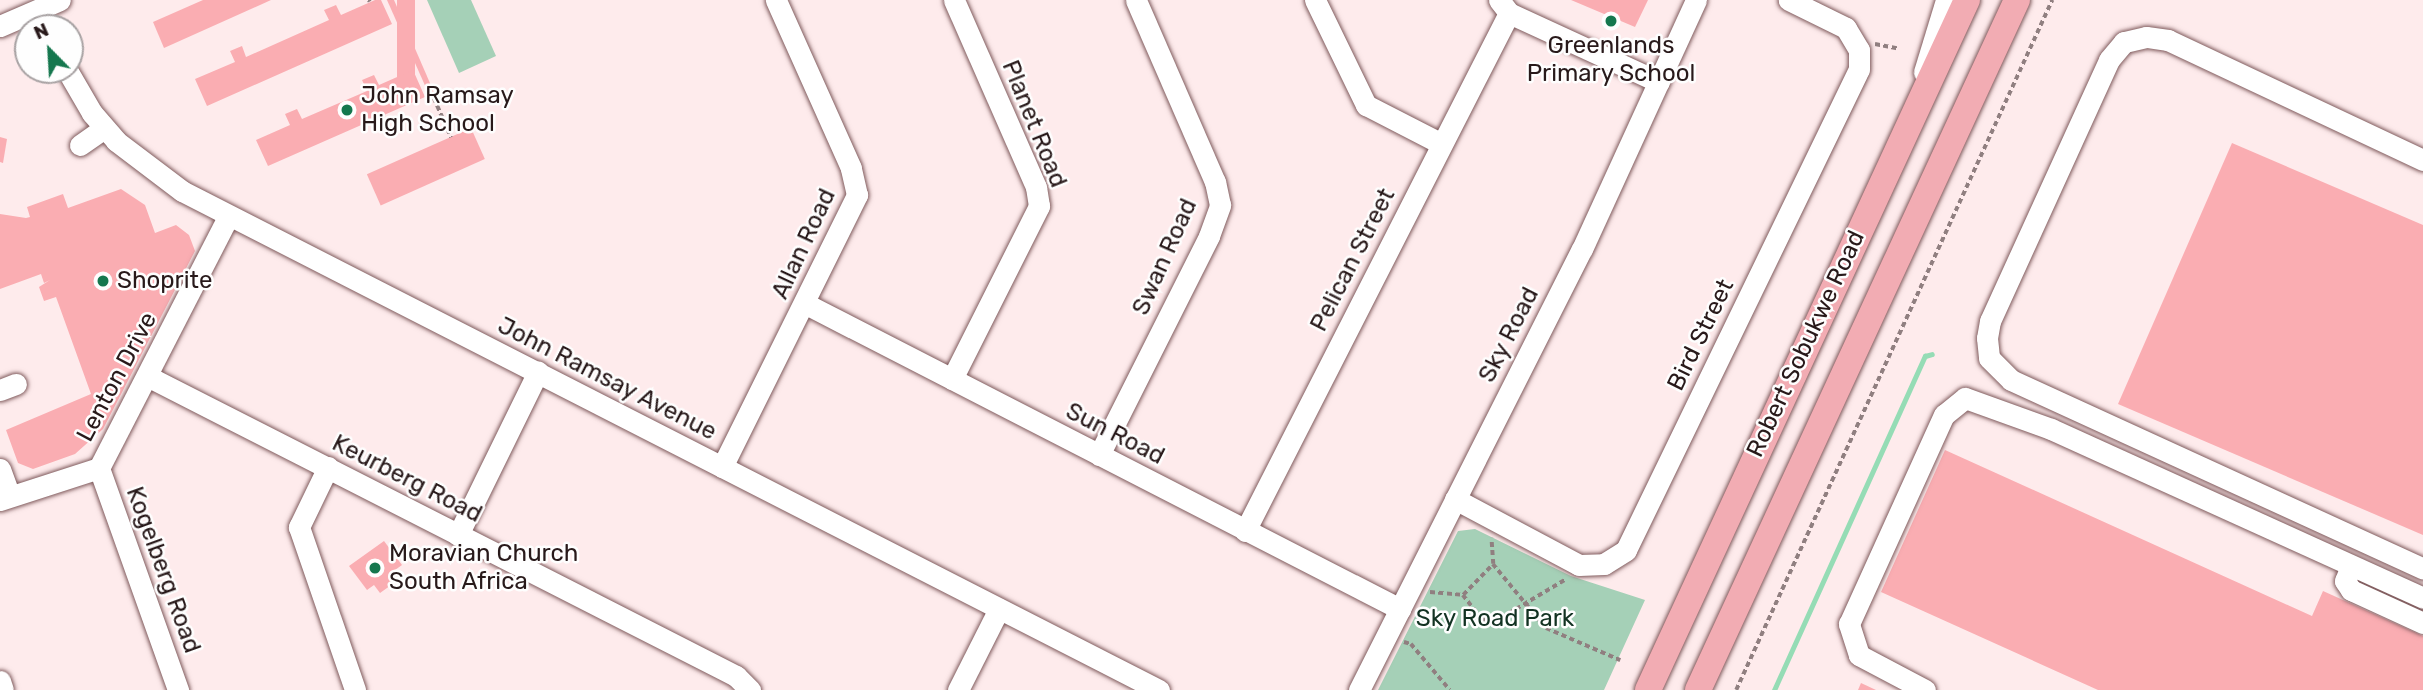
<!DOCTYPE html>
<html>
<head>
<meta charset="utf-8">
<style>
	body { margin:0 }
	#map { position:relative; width:2423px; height:690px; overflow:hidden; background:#feebec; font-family:Rubik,sans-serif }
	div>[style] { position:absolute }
	.green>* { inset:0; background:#a5d0b7 }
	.stream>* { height:5px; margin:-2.5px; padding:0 2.5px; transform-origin:2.5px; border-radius:2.5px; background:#95dcb5 }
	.building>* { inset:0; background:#faadb2; transform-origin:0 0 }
	.path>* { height:3.5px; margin-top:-1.75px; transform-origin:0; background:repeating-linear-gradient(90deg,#907f80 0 5px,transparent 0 8.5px) }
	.roads { filter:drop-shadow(0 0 2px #7f5a5c) drop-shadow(0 0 2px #7f5a5c) }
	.minor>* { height:21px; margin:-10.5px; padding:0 10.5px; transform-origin:10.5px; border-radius:10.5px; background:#fff }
	.major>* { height:26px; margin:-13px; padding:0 13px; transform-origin:13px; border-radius:13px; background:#f2acb3 }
	.dots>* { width:19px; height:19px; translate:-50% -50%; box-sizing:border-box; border:4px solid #fefefe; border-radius:50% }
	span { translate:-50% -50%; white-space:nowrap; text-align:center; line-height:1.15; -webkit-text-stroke:5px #fefefe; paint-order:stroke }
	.poi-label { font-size:24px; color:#28191a }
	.left { translate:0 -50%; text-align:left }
	.street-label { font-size:24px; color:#28191a }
	.park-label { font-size:24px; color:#123222 }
	.north { position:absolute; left:14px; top:14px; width:70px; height:70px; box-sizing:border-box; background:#fefefe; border:2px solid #a8a2a3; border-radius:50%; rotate:336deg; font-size:19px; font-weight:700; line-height:28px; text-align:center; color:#28191a }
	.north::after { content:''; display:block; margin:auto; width:24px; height:32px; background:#15774e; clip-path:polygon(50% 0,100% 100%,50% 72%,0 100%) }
</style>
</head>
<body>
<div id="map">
	<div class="green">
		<div style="clip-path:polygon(427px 0,471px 0,496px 56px,459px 73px)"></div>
		<div style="clip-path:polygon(1475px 529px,1571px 576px,1645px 600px,1604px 690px,1378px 690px,1458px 531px)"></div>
	</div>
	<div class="stream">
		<div style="left:1774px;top:690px;width:367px;rotate:-65.7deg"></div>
		<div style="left:1925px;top:356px;width:7px;rotate:-16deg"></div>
	</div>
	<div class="building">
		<div style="clip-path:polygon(203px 0,271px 0,164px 48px,153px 22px)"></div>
		<div style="clip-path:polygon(375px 0,381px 0,392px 24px,207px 106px,195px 79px,235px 62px,230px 51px,242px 46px,246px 57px,329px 20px,324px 10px,336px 5px,341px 15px)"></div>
		<div style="clip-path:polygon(387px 0,394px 0,436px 97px,431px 99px)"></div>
		<div style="left:397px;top:0;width:18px;height:97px"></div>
		<div style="clip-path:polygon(1571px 0,1648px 0,1635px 27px)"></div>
		<div style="clip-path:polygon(413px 70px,425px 97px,268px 166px,256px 140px,290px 125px,285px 114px,297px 109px,302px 119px,367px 91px,362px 80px,374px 75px,379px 85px)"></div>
		<div style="left:471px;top:128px;width:34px;height:114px;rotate:66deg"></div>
		<div style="clip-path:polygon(0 137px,7px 139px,3px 163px,0 162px)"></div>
		<div style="clip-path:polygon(2232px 143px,2423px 225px,2423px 535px,2118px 404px)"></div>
		<div style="clip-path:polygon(121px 189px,145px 205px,155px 233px,176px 225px,189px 235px,195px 251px,103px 429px,75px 454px,33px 469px,18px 463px,6px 430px,91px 394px,56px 297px,44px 301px,39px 287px,50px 280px,44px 283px,41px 274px,0 289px,0 214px,26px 218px,30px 217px,27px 207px,63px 194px,68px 208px)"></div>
		<div style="clip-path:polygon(1945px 450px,2312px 616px,2323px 591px,2423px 636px,2423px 690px,2098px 690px,1881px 592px)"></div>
		<div style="clip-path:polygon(384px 541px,402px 565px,395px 570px,401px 578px,380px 593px,374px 585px,367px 590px,349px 566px)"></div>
		<div style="clip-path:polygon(1861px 683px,1876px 690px,1858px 690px)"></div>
	</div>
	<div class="path">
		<div style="left:369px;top:0;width:2px;rotate:63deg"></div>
		<div style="left:1875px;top:44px;width:25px;rotate:11deg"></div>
		<div style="left:434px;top:98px;width:43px;rotate:66.4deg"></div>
		<div style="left:1493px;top:564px;width:83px;rotate:50.4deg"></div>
		<div style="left:1546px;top:628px;width:81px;rotate:23.4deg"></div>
		<div style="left:1430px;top:592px;width:33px;rotate:5deg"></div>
		<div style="left:1463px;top:595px;width:31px;rotate:52deg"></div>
		<div style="left:1482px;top:619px;width:12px;rotate:14deg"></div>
		<div style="left:1494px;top:622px;width:84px;rotate:-30.8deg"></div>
		<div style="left:1463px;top:595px;width:43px;rotate:-45.9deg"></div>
		<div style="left:1493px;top:564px;width:26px;rotate:-94deg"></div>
		<div style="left:1404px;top:642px;width:7px;rotate:16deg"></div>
		<div style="left:1411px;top:644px;width:60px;rotate:49.7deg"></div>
		<div style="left:1736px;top:690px;width:759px;rotate:-65.39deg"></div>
	</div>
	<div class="roads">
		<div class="minor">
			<div style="left:1315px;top:0;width:117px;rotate:64.1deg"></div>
			<div style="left:1366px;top:105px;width:85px;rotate:27.2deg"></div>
			<div style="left:1499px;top:0;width:16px;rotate:52deg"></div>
			<div style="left:1509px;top:13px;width:165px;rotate:24.7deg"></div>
			<div style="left:0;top:26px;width:65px;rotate:-23.4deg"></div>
			<div style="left:67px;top:70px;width:50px;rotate:59.8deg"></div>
			<div style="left:92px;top:113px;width:37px;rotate:49deg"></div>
			<div style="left:116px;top:141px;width:83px;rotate:37.1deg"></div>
			<div style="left:182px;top:191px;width:1097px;rotate:27.06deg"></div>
			<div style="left:1924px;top:72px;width:75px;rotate:-73deg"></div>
			<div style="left:80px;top:145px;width:29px;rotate:-35deg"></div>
			<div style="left:2423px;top:160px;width:282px;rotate:-154.8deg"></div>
			<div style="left:2168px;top:40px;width:22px;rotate:-172deg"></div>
			<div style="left:2146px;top:37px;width:23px;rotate:167deg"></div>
			<div style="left:2124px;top:42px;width:23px;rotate:130deg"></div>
			<div style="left:2109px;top:60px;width:287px;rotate:114.5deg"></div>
			<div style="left:1990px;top:321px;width:17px;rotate:100deg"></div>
			<div style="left:1987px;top:338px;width:20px;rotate:84deg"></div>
			<div style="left:1989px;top:358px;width:31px;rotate:45deg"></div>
			<div style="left:2011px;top:380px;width:453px;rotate:24.6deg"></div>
			<div style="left:806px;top:304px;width:668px;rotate:27.18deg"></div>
			<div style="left:149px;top:377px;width:659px;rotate:26.99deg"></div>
			<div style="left:736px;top:676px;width:20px;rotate:45deg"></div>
			<div style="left:952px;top:379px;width:194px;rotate:-63.3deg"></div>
			<div style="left:1039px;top:206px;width:19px;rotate:-99deg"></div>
			<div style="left:1036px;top:187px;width:204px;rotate:-113.7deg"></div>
			<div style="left:0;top:390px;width:17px;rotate:-21deg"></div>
			<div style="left:1099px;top:455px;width:245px;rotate:-63.3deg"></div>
			<div style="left:1209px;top:236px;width:33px;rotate:-70deg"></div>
			<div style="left:1220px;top:205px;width:24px;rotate:-102deg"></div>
			<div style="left:1215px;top:182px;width:198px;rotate:-113.5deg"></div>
			<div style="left:328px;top:467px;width:67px;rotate:115.8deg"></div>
			<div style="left:299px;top:527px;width:172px;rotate:71deg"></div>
			<div style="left:722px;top:467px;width:304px;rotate:-63.6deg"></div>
			<div style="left:857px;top:195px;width:28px;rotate:-103deg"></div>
			<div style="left:851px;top:168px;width:184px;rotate:-114.1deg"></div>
			<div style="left:99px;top:468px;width:236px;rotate:70.4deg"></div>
			<div style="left:0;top:469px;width:29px;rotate:70deg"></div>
			<div style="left:1455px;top:499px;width:140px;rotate:28deg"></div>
			<div style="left:1579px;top:565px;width:25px;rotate:-2deg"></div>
			<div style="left:1604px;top:564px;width:26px;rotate:-32deg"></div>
			<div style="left:1626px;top:550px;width:534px;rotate:-64.15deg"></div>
			<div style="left:1859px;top:69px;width:19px;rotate:-90deg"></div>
			<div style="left:1859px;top:50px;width:26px;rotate:-121deg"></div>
			<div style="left:1846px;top:28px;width:64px;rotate:-153.8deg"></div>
			<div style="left:0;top:500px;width:104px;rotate:-17.9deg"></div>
			<div style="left:99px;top:468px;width:282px;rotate:-62.8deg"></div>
			<div style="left:1245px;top:531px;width:581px;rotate:-62.99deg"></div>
			<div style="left:458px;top:535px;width:182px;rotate:-63.9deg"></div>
			<div style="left:2351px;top:566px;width:16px;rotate:112deg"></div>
			<div style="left:2345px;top:581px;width:11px;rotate:56deg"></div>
			<div style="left:2351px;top:590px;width:79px;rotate:24.6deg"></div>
			<div style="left:0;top:681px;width:9px;rotate:72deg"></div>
			<div style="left:958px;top:690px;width:91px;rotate:-63.2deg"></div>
			<div style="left:1359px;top:690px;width:494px;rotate:-63.2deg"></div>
			<div style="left:1582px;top:249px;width:274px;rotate:-65.4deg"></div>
			<div style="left:1925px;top:690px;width:75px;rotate:-152.1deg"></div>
			<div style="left:1859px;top:655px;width:33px;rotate:-108deg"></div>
			<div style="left:1849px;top:624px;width:230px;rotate:-65.6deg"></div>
			<div style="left:1944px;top:415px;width:27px;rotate:-39deg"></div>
			<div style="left:1965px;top:398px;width:91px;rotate:19.8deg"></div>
			<div style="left:2051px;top:429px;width:409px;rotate:24.4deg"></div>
		</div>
		<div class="major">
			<div style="left:1648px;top:690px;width:760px;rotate:-65.19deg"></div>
			<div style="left:1698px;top:690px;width:760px;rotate:-65.19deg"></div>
		</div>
	</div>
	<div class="dots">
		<div style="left:1611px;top:21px;background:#15774e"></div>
		<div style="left:347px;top:110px;background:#15774e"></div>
		<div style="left:103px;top:281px;background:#15774e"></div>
		<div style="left:375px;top:568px;background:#15774e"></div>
	</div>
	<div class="poi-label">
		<span style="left:1611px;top:60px">Greenlands<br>Primary School</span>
		<span class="left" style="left:361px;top:110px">John Ramsay<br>High School</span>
		<span class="left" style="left:117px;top:281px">Shoprite</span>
		<span class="left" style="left:389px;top:568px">Moravian Church<br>South Africa</span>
	</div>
	<div class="street-label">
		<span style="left:1034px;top:124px;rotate:68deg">Planet Road</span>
		<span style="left:804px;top:244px;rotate:-65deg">Allan Road</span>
		<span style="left:1165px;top:257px;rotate:-66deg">Swan Road</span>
		<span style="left:1353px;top:260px;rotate:-63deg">Pelican Street</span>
		<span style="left:1509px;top:335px;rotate:-63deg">Sky Road</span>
		<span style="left:1701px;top:335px;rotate:-64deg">Bird Street</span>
		<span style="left:1806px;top:344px;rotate:-65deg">Robert Sobukwe Road</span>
		<span style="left:117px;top:377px;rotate:-62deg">Lenton Drive</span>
		<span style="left:607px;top:379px;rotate:27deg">John Ramsay Avenue</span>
		<span style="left:1115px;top:434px;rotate:27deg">Sun Road</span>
		<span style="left:407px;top:479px;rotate:27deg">Keurberg Road</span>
		<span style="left:163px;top:570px;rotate:70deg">Kogelberg Road</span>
	</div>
	<div class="park-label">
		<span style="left:1495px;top:619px">Sky Road Park</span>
	</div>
	<div class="north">N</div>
</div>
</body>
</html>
